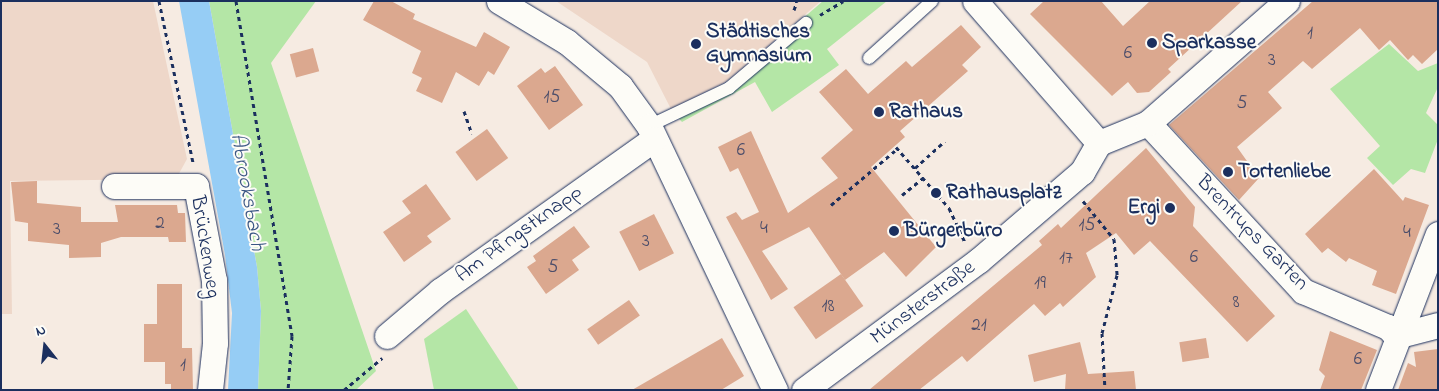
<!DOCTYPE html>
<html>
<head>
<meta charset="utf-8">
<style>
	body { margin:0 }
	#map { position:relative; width:1439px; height:391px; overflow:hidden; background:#f6ebe2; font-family:"Indie Flower",sans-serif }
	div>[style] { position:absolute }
	.built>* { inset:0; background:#eed7c9 }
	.green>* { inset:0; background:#b4e6a6 }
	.water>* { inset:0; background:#96cdf5 }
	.building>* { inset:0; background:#dba88f; transform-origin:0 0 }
	.path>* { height:3px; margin-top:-1.5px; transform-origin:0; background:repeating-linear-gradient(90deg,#1b2f5e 0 4px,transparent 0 8px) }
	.roads { filter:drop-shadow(0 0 1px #1b2f5e) drop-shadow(0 0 1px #1b2f5e) }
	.service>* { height:12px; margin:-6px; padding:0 6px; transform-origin:6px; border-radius:6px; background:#fdfcf7 }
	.minor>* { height:25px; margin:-12.5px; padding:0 12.5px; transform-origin:12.5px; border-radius:12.5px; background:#fdfcf7 }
	.dots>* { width:14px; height:14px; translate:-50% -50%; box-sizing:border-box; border:2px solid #fdfcf7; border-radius:50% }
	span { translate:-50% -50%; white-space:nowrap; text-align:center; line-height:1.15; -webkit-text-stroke:4px #fdfcf7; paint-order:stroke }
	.number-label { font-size:19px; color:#4b4d6a }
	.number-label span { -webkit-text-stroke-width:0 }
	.poi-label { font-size:21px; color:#1b2f5e; font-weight:700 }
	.left { translate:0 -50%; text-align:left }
	.right { translate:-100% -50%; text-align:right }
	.street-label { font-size:21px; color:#1b2f5e }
	.water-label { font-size:22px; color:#3a5684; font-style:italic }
	.frame { position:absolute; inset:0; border:2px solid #1b2f5e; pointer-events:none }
	.north { position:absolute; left:20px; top:321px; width:50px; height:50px; -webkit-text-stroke:4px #fdfcf7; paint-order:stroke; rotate:344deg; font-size:14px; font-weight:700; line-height:20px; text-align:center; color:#1b2f5e }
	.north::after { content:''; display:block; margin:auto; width:18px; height:22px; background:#1b2f5e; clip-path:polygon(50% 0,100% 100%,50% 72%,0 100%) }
</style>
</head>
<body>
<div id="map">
	<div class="built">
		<div style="clip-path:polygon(1px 1px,153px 1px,187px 159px,176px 179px,10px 181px,12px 314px,1px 314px)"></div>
		<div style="clip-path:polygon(556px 1px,821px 1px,726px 82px,671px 109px,647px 62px)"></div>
	</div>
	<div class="green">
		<div style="clip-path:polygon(209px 1px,316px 1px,271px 63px,376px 371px,356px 390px,258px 390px,261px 311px,257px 267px)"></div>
		<div style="clip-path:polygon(823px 1px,887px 1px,827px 49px,839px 65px,772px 112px,755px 82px,682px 122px,672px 111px,727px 84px)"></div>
		<div style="clip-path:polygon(1389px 44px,1418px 71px,1438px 63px,1438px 87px,1426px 113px,1438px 125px,1438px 139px,1425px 173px,1411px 169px,1393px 185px,1367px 158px,1380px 146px,1330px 89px)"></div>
		<div style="clip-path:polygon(466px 309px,519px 390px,434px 390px,424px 339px)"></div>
	</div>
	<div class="water">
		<div style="clip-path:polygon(179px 1px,209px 1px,257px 267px,261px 311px,258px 390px,228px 390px,232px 313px,225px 255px)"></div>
	</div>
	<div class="building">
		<div style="clip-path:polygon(374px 1px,391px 1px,415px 14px,413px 19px,476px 47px,484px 32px,510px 47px,494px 75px,488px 71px,479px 86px,456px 72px,442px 103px,416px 91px,422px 78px,412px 73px,421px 51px,363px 20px)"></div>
		<div style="clip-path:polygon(1044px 1px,1101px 1px,1123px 26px,1150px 1px,1242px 1px,1168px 69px,1171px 72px,1149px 92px,1137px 93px,1128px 82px,1112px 96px,1030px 14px)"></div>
		<div style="clip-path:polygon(1313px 1px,1438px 1px,1438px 49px,1422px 64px,1413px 55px,1408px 60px,1390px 40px,1379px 50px,1360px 28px,1312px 69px,1303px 61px,1268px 92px,1282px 108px,1237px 147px,1259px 178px,1239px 200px,1169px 125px)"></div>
		<div style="clip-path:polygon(961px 25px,981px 47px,962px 65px,968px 71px,900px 131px,905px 137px,871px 167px,936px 247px,906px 277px,884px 252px,845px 280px,809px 227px,762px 251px,788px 289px,771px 300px,726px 217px,736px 212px,742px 220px,759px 212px,738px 168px,730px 172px,718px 147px,751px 131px,788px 213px,838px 178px,821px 158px,853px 130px,819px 92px,846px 69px,868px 94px,906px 61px,912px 67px)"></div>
		<div style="left:313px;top:48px;width:24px;height:24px;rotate:75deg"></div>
		<div style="clip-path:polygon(555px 66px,583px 105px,549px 130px,517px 86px,541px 68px,545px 73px)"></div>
		<div style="left:487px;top:129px;width:36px;height:39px;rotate:54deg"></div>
		<div style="clip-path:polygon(1146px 148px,1195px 207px,1193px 226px,1275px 316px,1247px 342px,1150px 241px,1134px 255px,1116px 233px,1086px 253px,1096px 277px,1063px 307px,1060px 303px,1045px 316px,1034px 304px,967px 362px,962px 356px,919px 390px,869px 390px,1042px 245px,1039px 241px,1058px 224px,1061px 228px)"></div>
		<div style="clip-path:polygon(1374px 169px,1403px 201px,1405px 197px,1429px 205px,1396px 294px,1372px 285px,1377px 271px,1349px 258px,1346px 262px,1328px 248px,1322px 253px,1305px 234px)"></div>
		<div style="clip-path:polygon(37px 181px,37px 203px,81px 207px,81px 222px,118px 222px,115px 205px,177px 205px,178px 213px,185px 213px,186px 242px,169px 242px,168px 237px,121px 237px,101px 243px,101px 257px,69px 258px,69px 245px,28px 241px,28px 223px,15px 221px,11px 182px)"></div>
		<div style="clip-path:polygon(426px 184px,451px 219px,427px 236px,432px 242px,404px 262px,383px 232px,411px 213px,402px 201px)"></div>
		<div style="left:654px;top:214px;width:44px;height:39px;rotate:63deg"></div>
		<div style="clip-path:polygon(574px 226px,590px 247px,572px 260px,579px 270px,546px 294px,527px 267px,536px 261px,533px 256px)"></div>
		<div style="left:841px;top:274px;width:39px;height:58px;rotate:55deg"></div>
		<div style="clip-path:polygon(157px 284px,182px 284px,182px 348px,192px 348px,193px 390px,171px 390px,171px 384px,165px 384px,165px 362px,144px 362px,144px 324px,157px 324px)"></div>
		<div style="left:629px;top:300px;width:19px;height:51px;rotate:55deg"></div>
		<div style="clip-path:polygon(1330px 331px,1377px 350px,1361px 390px,1320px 390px,1325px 376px,1319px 370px)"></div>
		<div style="clip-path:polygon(722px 338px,744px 376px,721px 390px,632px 390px)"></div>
		<div style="left:1206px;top:338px;width:20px;height:27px;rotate:81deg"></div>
		<div style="clip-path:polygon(1080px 342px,1088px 374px,1134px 371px,1136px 390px,1065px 390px,1066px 374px,1034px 382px,1028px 355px)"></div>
		<div style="clip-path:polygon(1438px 349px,1438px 390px,1398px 390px,1408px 363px,1416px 367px,1414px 352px)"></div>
	</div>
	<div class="path">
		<div style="left:159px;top:1px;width:165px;rotate:78.1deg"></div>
		<div style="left:236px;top:1px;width:340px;rotate:80.5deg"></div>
		<div style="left:292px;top:336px;width:54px;rotate:94.2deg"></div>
		<div style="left:794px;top:10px;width:9px;rotate:-72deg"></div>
		<div style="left:820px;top:15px;width:27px;rotate:-31deg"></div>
		<div style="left:464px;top:111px;width:24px;rotate:71deg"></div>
		<div style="left:896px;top:147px;width:81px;rotate:49deg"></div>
		<div style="left:949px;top:208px;width:38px;rotate:65deg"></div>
		<div style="left:915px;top:168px;width:40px;rotate:-42deg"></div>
		<div style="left:902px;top:195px;width:27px;rotate:-39deg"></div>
		<div style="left:1083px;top:201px;width:49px;rotate:50.8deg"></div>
		<div style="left:1114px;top:239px;width:36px;rotate:85deg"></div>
		<div style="left:1117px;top:275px;width:60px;rotate:104.5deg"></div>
		<div style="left:1102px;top:333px;width:57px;rotate:87deg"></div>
		<div style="left:831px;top:205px;width:87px;rotate:-40.3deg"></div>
		<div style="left:344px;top:390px;width:50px;rotate:-40.1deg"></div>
	</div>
	<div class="roads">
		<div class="service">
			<div style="left:869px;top:58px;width:85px;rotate:-42.1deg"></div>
			<div style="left:649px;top:126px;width:89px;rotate:-25.4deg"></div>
			<div style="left:729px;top:88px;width:101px;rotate:-40.2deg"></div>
		</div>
		<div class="minor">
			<div style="left:499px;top:1px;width:79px;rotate:31.1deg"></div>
			<div style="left:567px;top:42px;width:69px;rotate:39.7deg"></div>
			<div style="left:620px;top:86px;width:49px;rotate:54.1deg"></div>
			<div style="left:649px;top:126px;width:293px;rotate:64.5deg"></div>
			<div style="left:975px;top:1px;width:189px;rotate:48.9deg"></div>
			<div style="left:1148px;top:123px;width:229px;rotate:47.3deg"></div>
			<div style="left:1303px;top:291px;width:92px;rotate:23deg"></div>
			<div style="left:1388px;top:327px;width:12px;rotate:48deg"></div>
			<div style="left:114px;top:186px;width:82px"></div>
			<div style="left:196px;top:186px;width:96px;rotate:79.2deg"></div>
			<div style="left:214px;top:280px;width:63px;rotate:89.1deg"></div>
			<div style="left:215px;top:343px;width:47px;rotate:96.1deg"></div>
			<div style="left:387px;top:336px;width:70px;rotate:-40.3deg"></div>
			<div style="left:440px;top:291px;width:262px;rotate:-35.4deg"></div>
			<div style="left:1396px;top:336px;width:43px;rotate:-14.7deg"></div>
			<div style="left:804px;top:390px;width:217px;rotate:-36.6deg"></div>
			<div style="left:978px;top:261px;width:137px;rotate:-40.6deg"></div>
			<div style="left:1082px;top:172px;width:34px;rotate:-60deg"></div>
			<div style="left:1099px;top:143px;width:53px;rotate:-22.2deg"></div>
			<div style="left:1148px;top:123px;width:185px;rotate:-41.3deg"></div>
			<div style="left:1378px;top:390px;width:167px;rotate:-69deg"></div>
		</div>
	</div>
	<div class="dots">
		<div style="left:1152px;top:43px;background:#1b2f5e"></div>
		<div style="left:696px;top:44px;background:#1b2f5e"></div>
		<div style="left:879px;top:112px;background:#1b2f5e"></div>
		<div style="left:1228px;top:172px;background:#1b2f5e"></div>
		<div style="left:936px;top:193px;background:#1b2f5e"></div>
		<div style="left:1170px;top:208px;background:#1b2f5e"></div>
		<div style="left:894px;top:231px;background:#1b2f5e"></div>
	</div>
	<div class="number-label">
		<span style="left:1310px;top:34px">1</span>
		<span style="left:1128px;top:54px">6</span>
		<span style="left:1272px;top:61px">3</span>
		<span style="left:552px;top:98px">15</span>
		<span style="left:1242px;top:104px">5</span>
		<span style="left:741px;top:151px">6</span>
		<span style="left:160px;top:224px">2</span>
		<span style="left:1087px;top:226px">15</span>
		<span style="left:764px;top:229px">4</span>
		<span style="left:57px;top:230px">3</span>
		<span style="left:1407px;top:233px">4</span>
		<span style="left:646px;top:242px">3</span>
		<span style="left:1194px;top:258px">6</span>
		<span style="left:1066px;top:259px">17</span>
		<span style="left:553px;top:268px">5</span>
		<span style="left:1040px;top:284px">19</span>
		<span style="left:1236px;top:303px">8</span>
		<span style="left:828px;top:307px">18</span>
		<span style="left:979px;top:326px">21</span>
		<span style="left:1358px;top:360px">6</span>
		<span style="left:183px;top:366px">1</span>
	</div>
	<div class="poi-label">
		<span class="left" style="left:706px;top:44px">Städtisches<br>Gymnasium</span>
		<span class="left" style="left:1162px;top:43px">Sparkasse</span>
		<span class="left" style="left:889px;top:112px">Rathaus</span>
		<span class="left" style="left:1238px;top:172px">Tortenliebe</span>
		<span class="left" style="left:946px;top:193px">Rathausplatz</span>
		<span class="right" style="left:1160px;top:208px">Ergi</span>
		<span class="left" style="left:904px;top:231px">Bürgerbüro</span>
	</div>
	<div class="street-label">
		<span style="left:1252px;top:233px;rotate:46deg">Brentrups Garten</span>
		<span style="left:519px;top:234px;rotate:-36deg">Am Pfingstknapp</span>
		<span style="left:205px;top:247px;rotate:81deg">Brückenweg</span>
		<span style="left:923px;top:303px;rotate:-37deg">Münsterstraße</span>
	</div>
	<div class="water-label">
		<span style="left:246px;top:192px;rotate:80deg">Abrooksbach</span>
	</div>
	<div class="frame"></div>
	<div class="north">N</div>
</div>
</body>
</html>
